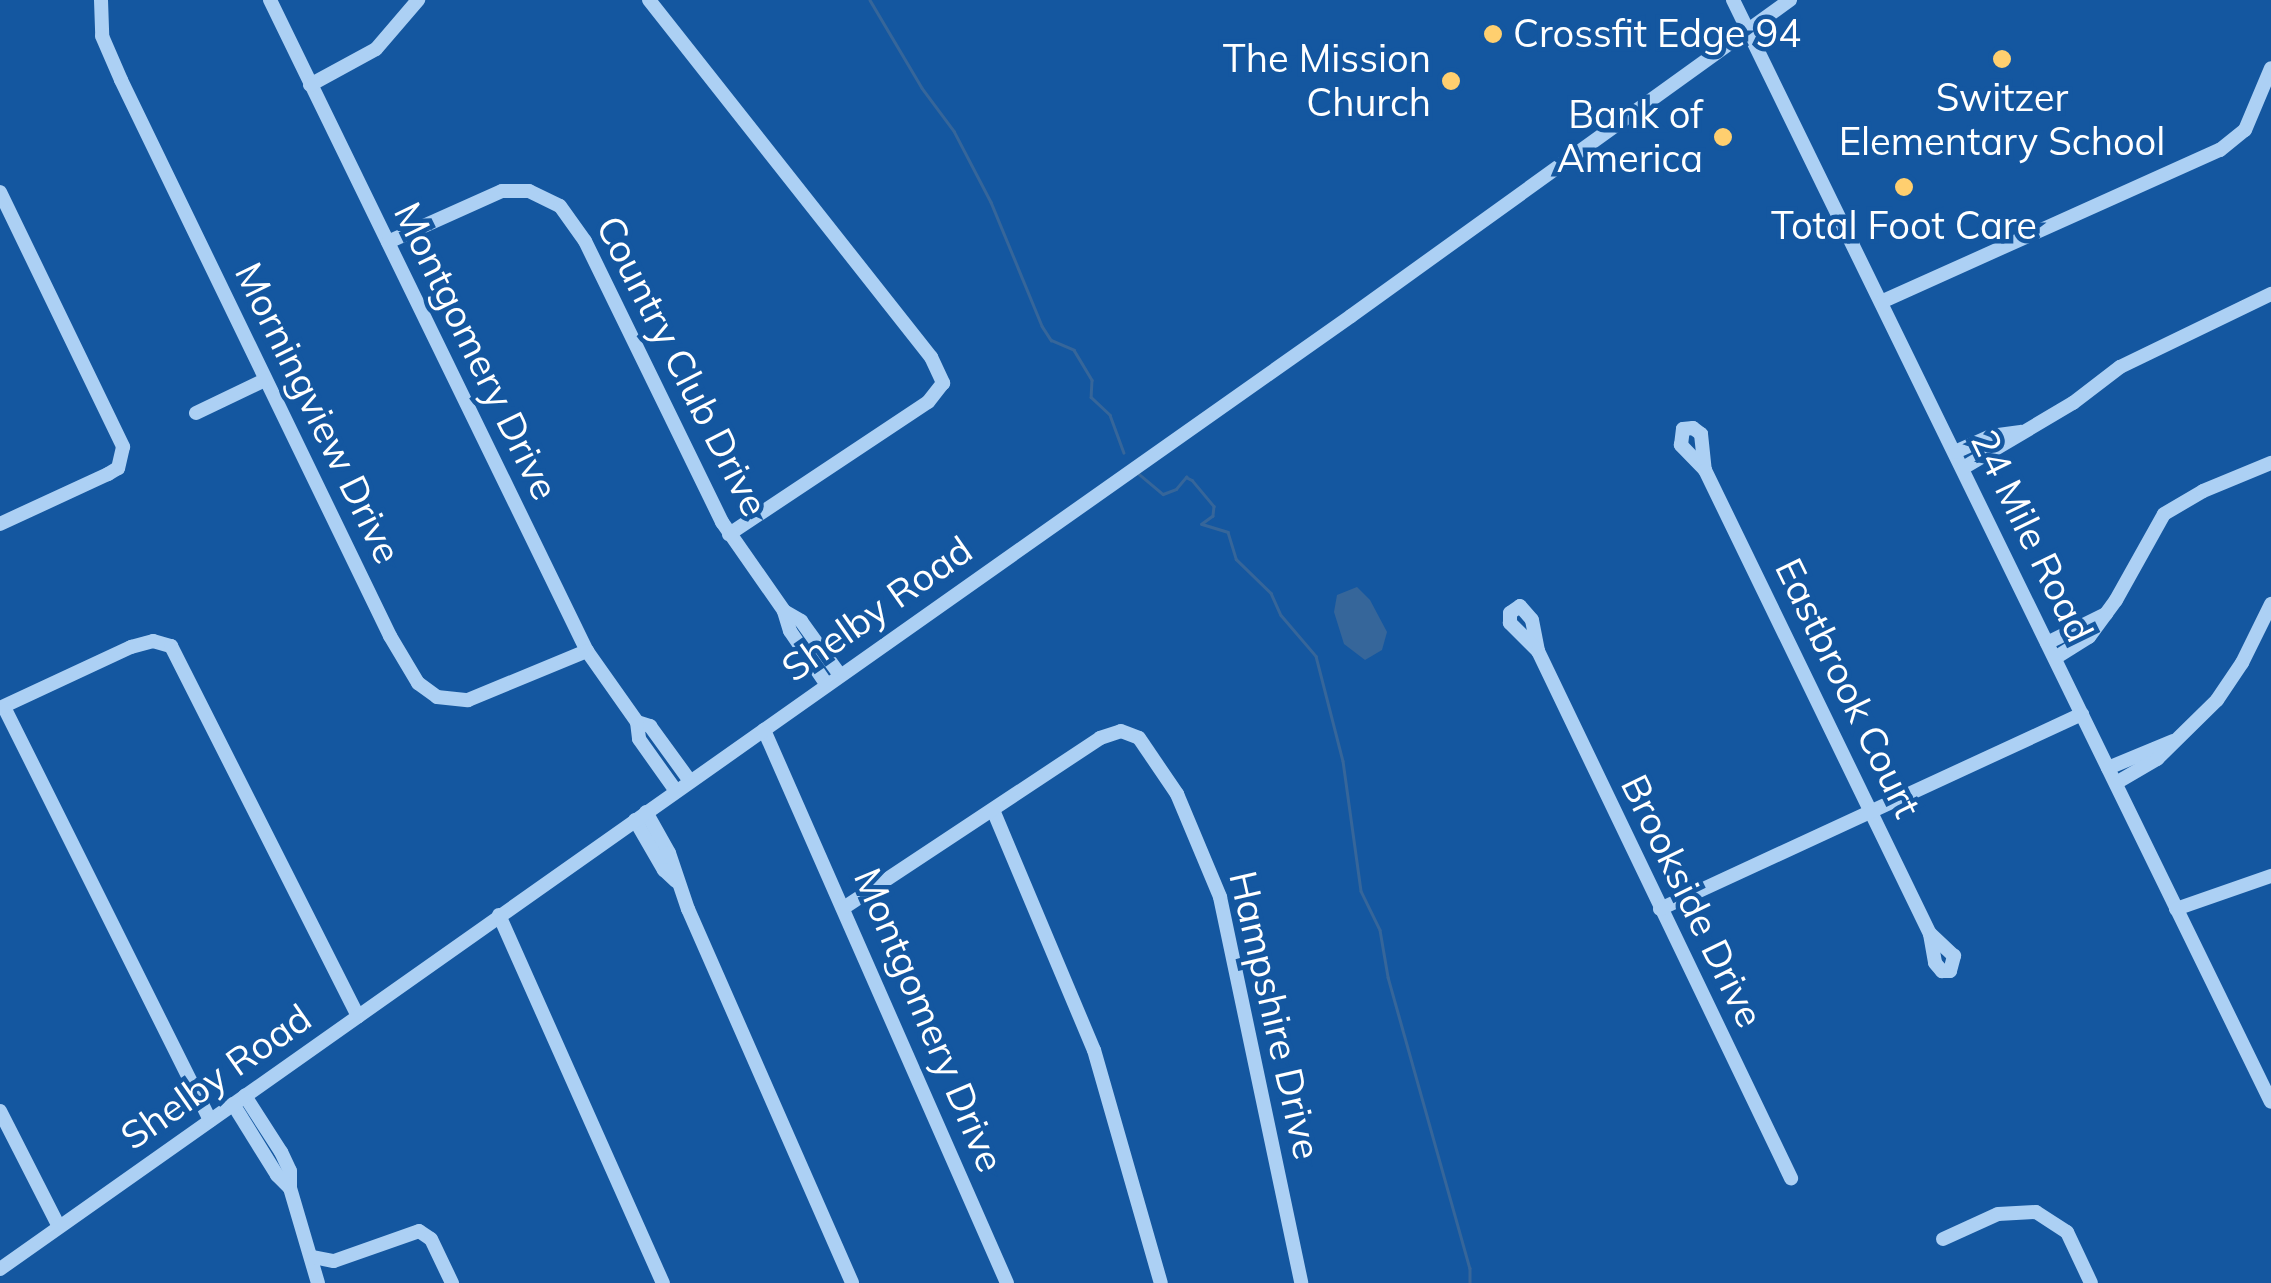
<!DOCTYPE html>
<html>
<head>
<meta charset="utf-8">
<style>
	body { margin:0 }
	#map { position:relative; width:2271px; height:1283px; overflow:hidden; background:#1457a0; font-family:Mulish,sans-serif }
	div>[style] { position:absolute }
	.water>* { inset:0; background:#36669a }
	.stream>* { height:2.5px; margin:-1.25px; padding:0 1.25px; transform-origin:1.25px; border-radius:1.25px; background:#36669a }
	.minor>* { height:14px; margin:-7px; padding:0 7px; transform-origin:7px; border-radius:7px; background:#acd0f4 }
	.dots>* { width:28px; height:28px; translate:-50% -50%; box-sizing:border-box; border:5px solid #1457a0; border-radius:50% }
	span { translate:-50% -50%; white-space:nowrap; text-align:center; line-height:1.15; -webkit-text-stroke:9px #1457a0; paint-order:stroke }
	.poi-label { font-size:38px; color:#fff }
	.left { translate:0 -50%; text-align:left }
	.right { translate:-100% -50%; text-align:right }
	.street-label { font-size:38px; color:#fff }
</style>
</head>
<body>
<div id="map">
	<div class="water">
		<div style="clip-path:polygon(1357px 587px,1370px 600px,1387px 632px,1382px 650px,1365px 660px,1344px 644px,1334px 612px,1337px 595px)"></div>
	</div>
	<div class="stream">
		<div style="left:870px;top:0;width:102px;rotate:59.4deg"></div>
		<div style="left:922px;top:88px;width:54px;rotate:53.3deg"></div>
		<div style="left:954px;top:131px;width:80px;rotate:62.5deg"></div>
		<div style="left:991px;top:202px;width:134px;rotate:67.6deg"></div>
		<div style="left:1042px;top:326px;width:17px;rotate:57deg"></div>
		<div style="left:1051px;top:340px;width:25px;rotate:23deg"></div>
		<div style="left:1074px;top:350px;width:35px;rotate:59deg"></div>
		<div style="left:1092px;top:380px;width:17px;rotate:93deg"></div>
		<div style="left:1091px;top:397px;width:26px;rotate:43deg"></div>
		<div style="left:1110px;top:415px;width:40px;rotate:69.8deg"></div>
		<div style="left:1139px;top:474px;width:31px;rotate:40deg"></div>
		<div style="left:1163px;top:494px;width:14px;rotate:-21deg"></div>
		<div style="left:1176px;top:489px;width:16px;rotate:-50deg"></div>
		<div style="left:1186px;top:477px;width:7px;rotate:27deg"></div>
		<div style="left:1192px;top:480px;width:34px;rotate:50deg"></div>
		<div style="left:1214px;top:506px;width:10px;rotate:96deg"></div>
		<div style="left:1213px;top:516px;width:14px;rotate:144deg"></div>
		<div style="left:1202px;top:524px;width:27px;rotate:17deg"></div>
		<div style="left:1228px;top:532px;width:28px;rotate:73deg"></div>
		<div style="left:1236px;top:559px;width:49px;rotate:44.2deg"></div>
		<div style="left:1271px;top:593px;width:24px;rotate:66deg"></div>
		<div style="left:1281px;top:615px;width:54px;rotate:49.5deg"></div>
		<div style="left:1316px;top:656px;width:108px;rotate:75.6deg"></div>
		<div style="left:1343px;top:761px;width:131px;rotate:82.1deg"></div>
		<div style="left:1361px;top:891px;width:43px;rotate:64deg"></div>
		<div style="left:1380px;top:930px;width:48px;rotate:80.3deg"></div>
		<div style="left:1388px;top:977px;width:302px;rotate:74.3deg"></div>
		<div style="left:1470px;top:1268px;width:15px;rotate:90deg"></div>
	</div>
	<div class="minor">
		<div style="left:101px;top:0;width:36px;rotate:88deg"></div>
		<div style="left:102px;top:36px;width:48px;rotate:66.6deg"></div>
		<div style="left:121px;top:80px;width:618px;rotate:64.18deg"></div>
		<div style="left:390px;top:636px;width:55px;rotate:59.2deg"></div>
		<div style="left:418px;top:683px;width:24px;rotate:36deg"></div>
		<div style="left:437px;top:697px;width:31px;rotate:6deg"></div>
		<div style="left:468px;top:700px;width:129px;rotate:-22.4deg"></div>
		<div style="left:270px;top:0;width:724px;rotate:64.04deg"></div>
		<div style="left:587px;top:651px;width:87px;rotate:54.8deg"></div>
		<div style="left:637px;top:722px;width:17px;rotate:83deg"></div>
		<div style="left:639px;top:739px;width:64px;rotate:54.6deg"></div>
		<div style="left:649px;top:0;width:455px;rotate:51.7deg"></div>
		<div style="left:931px;top:357px;width:29px;rotate:65deg"></div>
		<div style="left:943px;top:383px;width:24px;rotate:128deg"></div>
		<div style="left:928px;top:402px;width:239px;rotate:146.4deg"></div>
		<div style="left:1733px;top:0;width:1226px;rotate:63.98deg"></div>
		<div style="left:310px;top:85px;width:75px;rotate:-28.6deg"></div>
		<div style="left:376px;top:49px;width:65px;rotate:-49.4deg"></div>
		<div style="left:0;top:192px;width:283px;rotate:64.2deg"></div>
		<div style="left:123px;top:447px;width:22px;rotate:103deg"></div>
		<div style="left:118px;top:468px;width:12px;rotate:149deg"></div>
		<div style="left:108px;top:474px;width:119px;rotate:155.2deg"></div>
		<div style="left:388px;top:242px;width:125px;rotate:-24.1deg"></div>
		<div style="left:502px;top:191px;width:27px"></div>
		<div style="left:529px;top:191px;width:34px;rotate:26deg"></div>
		<div style="left:560px;top:206px;width:43px;rotate:54.5deg"></div>
		<div style="left:585px;top:241px;width:313px;rotate:64deg"></div>
		<div style="left:722px;top:522px;width:108px;rotate:55.1deg"></div>
		<div style="left:1881px;top:302px;width:372px;rotate:-24.2deg"></div>
		<div style="left:2220px;top:150px;width:32px;rotate:-39deg"></div>
		<div style="left:2245px;top:130px;width:67px;rotate:-67.2deg"></div>
		<div style="left:196px;top:413px;width:76px;rotate:-25.6deg"></div>
		<div style="left:1955px;top:452px;width:39px;rotate:-24deg"></div>
		<div style="left:1991px;top:436px;width:30px;rotate:-8deg"></div>
		<div style="left:1963px;top:468px;width:128px;rotate:-30.6deg"></div>
		<div style="left:2073px;top:403px;width:59px;rotate:-37.5deg"></div>
		<div style="left:2120px;top:367px;width:168px;rotate:-25.8deg"></div>
		<div style="left:1705px;top:470px;width:35px;rotate:-134deg"></div>
		<div style="left:1681px;top:445px;width:16px;rotate:-83deg"></div>
		<div style="left:1683px;top:429px;width:10px;rotate:-6deg"></div>
		<div style="left:1693px;top:428px;width:10px;rotate:37deg"></div>
		<div style="left:1701px;top:434px;width:36px;rotate:84deg"></div>
		<div style="left:1705px;top:470px;width:516px;rotate:64.13deg"></div>
		<div style="left:1930px;top:934px;width:29px;rotate:80deg"></div>
		<div style="left:1935px;top:963px;width:11px;rotate:49deg"></div>
		<div style="left:1942px;top:971px;width:8px"></div>
		<div style="left:1950px;top:971px;width:16px;rotate:-75deg"></div>
		<div style="left:1954px;top:956px;width:33px;rotate:-137deg"></div>
		<div style="left:1520px;top:606px;width:18px;rotate:49deg"></div>
		<div style="left:1532px;top:620px;width:32px;rotate:79deg"></div>
		<div style="left:1538px;top:651px;width:40px;rotate:-135deg"></div>
		<div style="left:1510px;top:623px;width:10px;rotate:-90deg"></div>
		<div style="left:1510px;top:613px;width:12px;rotate:-35deg"></div>
		<div style="left:2047px;top:643px;width:66px;rotate:-26.2deg"></div>
		<div style="left:1538px;top:651px;width:585px;rotate:64.36deg"></div>
		<div style="left:2055px;top:658px;width:40px;rotate:-32deg"></div>
		<div style="left:2089px;top:637px;width:46px;rotate:-53.9deg"></div>
		<div style="left:2116px;top:600px;width:98px;rotate:-60.8deg"></div>
		<div style="left:2164px;top:514px;width:45px;rotate:-30.5deg"></div>
		<div style="left:2203px;top:491px;width:74px;rotate:-22.4deg"></div>
		<div style="left:827px;top:685px;width:65px;rotate:-124.4deg"></div>
		<div style="left:790px;top:631px;width:21px;rotate:-107deg"></div>
		<div style="left:784px;top:611px;width:20px;rotate:30deg"></div>
		<div style="left:801px;top:621px;width:67px;rotate:54.2deg"></div>
		<div style="left:4px;top:707px;width:462px;rotate:63.5deg"></div>
		<div style="left:0;top:708px;width:145px;rotate:-25deg"></div>
		<div style="left:131px;top:647px;width:23px;rotate:-15deg"></div>
		<div style="left:153px;top:641px;width:19px;rotate:16deg"></div>
		<div style="left:171px;top:646px;width:415px;rotate:63.2deg"></div>
		<div style="left:637px;top:722px;width:14px;rotate:17deg"></div>
		<div style="left:650px;top:726px;width:68px;rotate:54deg"></div>
		<div style="left:764px;top:730px;width:604px;rotate:66.28deg"></div>
		<div style="left:2108px;top:768px;width:70px;rotate:-22.6deg"></div>
		<div style="left:2116px;top:783px;width:48px;rotate:-30.3deg"></div>
		<div style="left:2157px;top:759px;width:84px;rotate:-44.5deg"></div>
		<div style="left:2217px;top:700px;width:45px;rotate:-56deg"></div>
		<div style="left:2242px;top:663px;width:66px;rotate:-63.8deg"></div>
		<div style="left:993px;top:810px;width:260px;rotate:67.2deg"></div>
		<div style="left:1094px;top:1050px;width:242px;rotate:74deg"></div>
		<div style="left:646px;top:812px;width:47px;rotate:60.7deg"></div>
		<div style="left:669px;top:853px;width:59px;rotate:71.3deg"></div>
		<div style="left:688px;top:909px;width:408px;rotate:66.3deg"></div>
		<div style="left:635px;top:820px;width:58px;rotate:59.9deg"></div>
		<div style="left:664px;top:870px;width:16px;rotate:43deg"></div>
		<div style="left:845px;top:907px;width:306px;rotate:-33.5deg"></div>
		<div style="left:1100px;top:738px;width:22px;rotate:-18deg"></div>
		<div style="left:1121px;top:731px;width:19px;rotate:21deg"></div>
		<div style="left:1139px;top:738px;width:68px;rotate:55.8deg"></div>
		<div style="left:1177px;top:794px;width:112px;rotate:67.3deg"></div>
		<div style="left:1220px;top:897px;width:394px;rotate:78.1deg"></div>
		<div style="left:1660px;top:909px;width:465px;rotate:-24.8deg"></div>
		<div style="left:2176px;top:909px;width:101px;rotate:-19.2deg"></div>
		<div style="left:499px;top:915px;width:403px;rotate:66deg"></div>
		<div style="left:233px;top:1104px;width:84px;rotate:58.2deg"></div>
		<div style="left:277px;top:1175px;width:18px;rotate:45deg"></div>
		<div style="left:290px;top:1188px;width:17px;rotate:-90deg"></div>
		<div style="left:290px;top:1171px;width:21px;rotate:-115deg"></div>
		<div style="left:281px;top:1152px;width:67px;rotate:-122.7deg"></div>
		<div style="left:0;top:1111px;width:130px;rotate:63deg"></div>
		<div style="left:290px;top:1188px;width:99px;rotate:73.6deg"></div>
		<div style="left:1943px;top:1239px;width:60px;rotate:-24.4deg"></div>
		<div style="left:1998px;top:1214px;width:38px;rotate:-3deg"></div>
		<div style="left:2036px;top:1212px;width:37px;rotate:33deg"></div>
		<div style="left:2067px;top:1232px;width:56px;rotate:64.8deg"></div>
		<div style="left:313px;top:1257px;width:21px;rotate:11deg"></div>
		<div style="left:334px;top:1261px;width:90px;rotate:-19.4deg"></div>
		<div style="left:419px;top:1231px;width:14px;rotate:34deg"></div>
		<div style="left:431px;top:1239px;width:49px;rotate:64.5deg"></div>
		<div style="left:0;top:1269px;width:1653px;rotate:-35.2deg"></div>
		<div style="left:1351px;top:316px;width:541px;rotate:-35.75deg"></div>
	</div>
	<div class="dots">
		<div style="left:1493px;top:34px;background:#ffcf6f"></div>
		<div style="left:2002px;top:59px;background:#ffcf6f"></div>
		<div style="left:1451px;top:81px;background:#ffcf6f"></div>
		<div style="left:1723px;top:137px;background:#ffcf6f"></div>
		<div style="left:1904px;top:187px;background:#ffcf6f"></div>
	</div>
	<div class="poi-label">
		<span class="left" style="left:1513px;top:34px">Crossfit Edge 94</span>
		<span class="right" style="left:1431px;top:81px">The Mission<br>Church</span>
		<span style="left:2002px;top:120px">Switzer<br>Elementary School</span>
		<span class="right" style="left:1703px;top:137px">Bank of<br>America</span>
		<span style="left:1904px;top:226px">Total Foot Care</span>
	</div>
	<div class="street-label">
		<span style="left:476px;top:351px;rotate:64deg">Montgomery Drive</span>
		<span style="left:682px;top:366px;rotate:63deg">Country Club Drive</span>
		<span style="left:318px;top:413px;rotate:64deg">Morningview Drive</span>
		<span style="left:2032px;top:536px;rotate:64deg">24 Mile Road</span>
		<span style="left:877px;top:609px;rotate:-35deg">Shelby Road</span>
		<span style="left:1848px;top:688px;rotate:64deg">Eastbrook Court</span>
		<span style="left:1692px;top:901px;rotate:64deg">Brookside Drive</span>
		<span style="left:1275px;top:1015px;rotate:77deg">Hampshire Drive</span>
		<span style="left:929px;top:1020px;rotate:67deg">Montgomery Drive</span>
		<span style="left:216px;top:1077px;rotate:-35deg">Shelby Road</span>
	</div>
</div>
</body>
</html>
